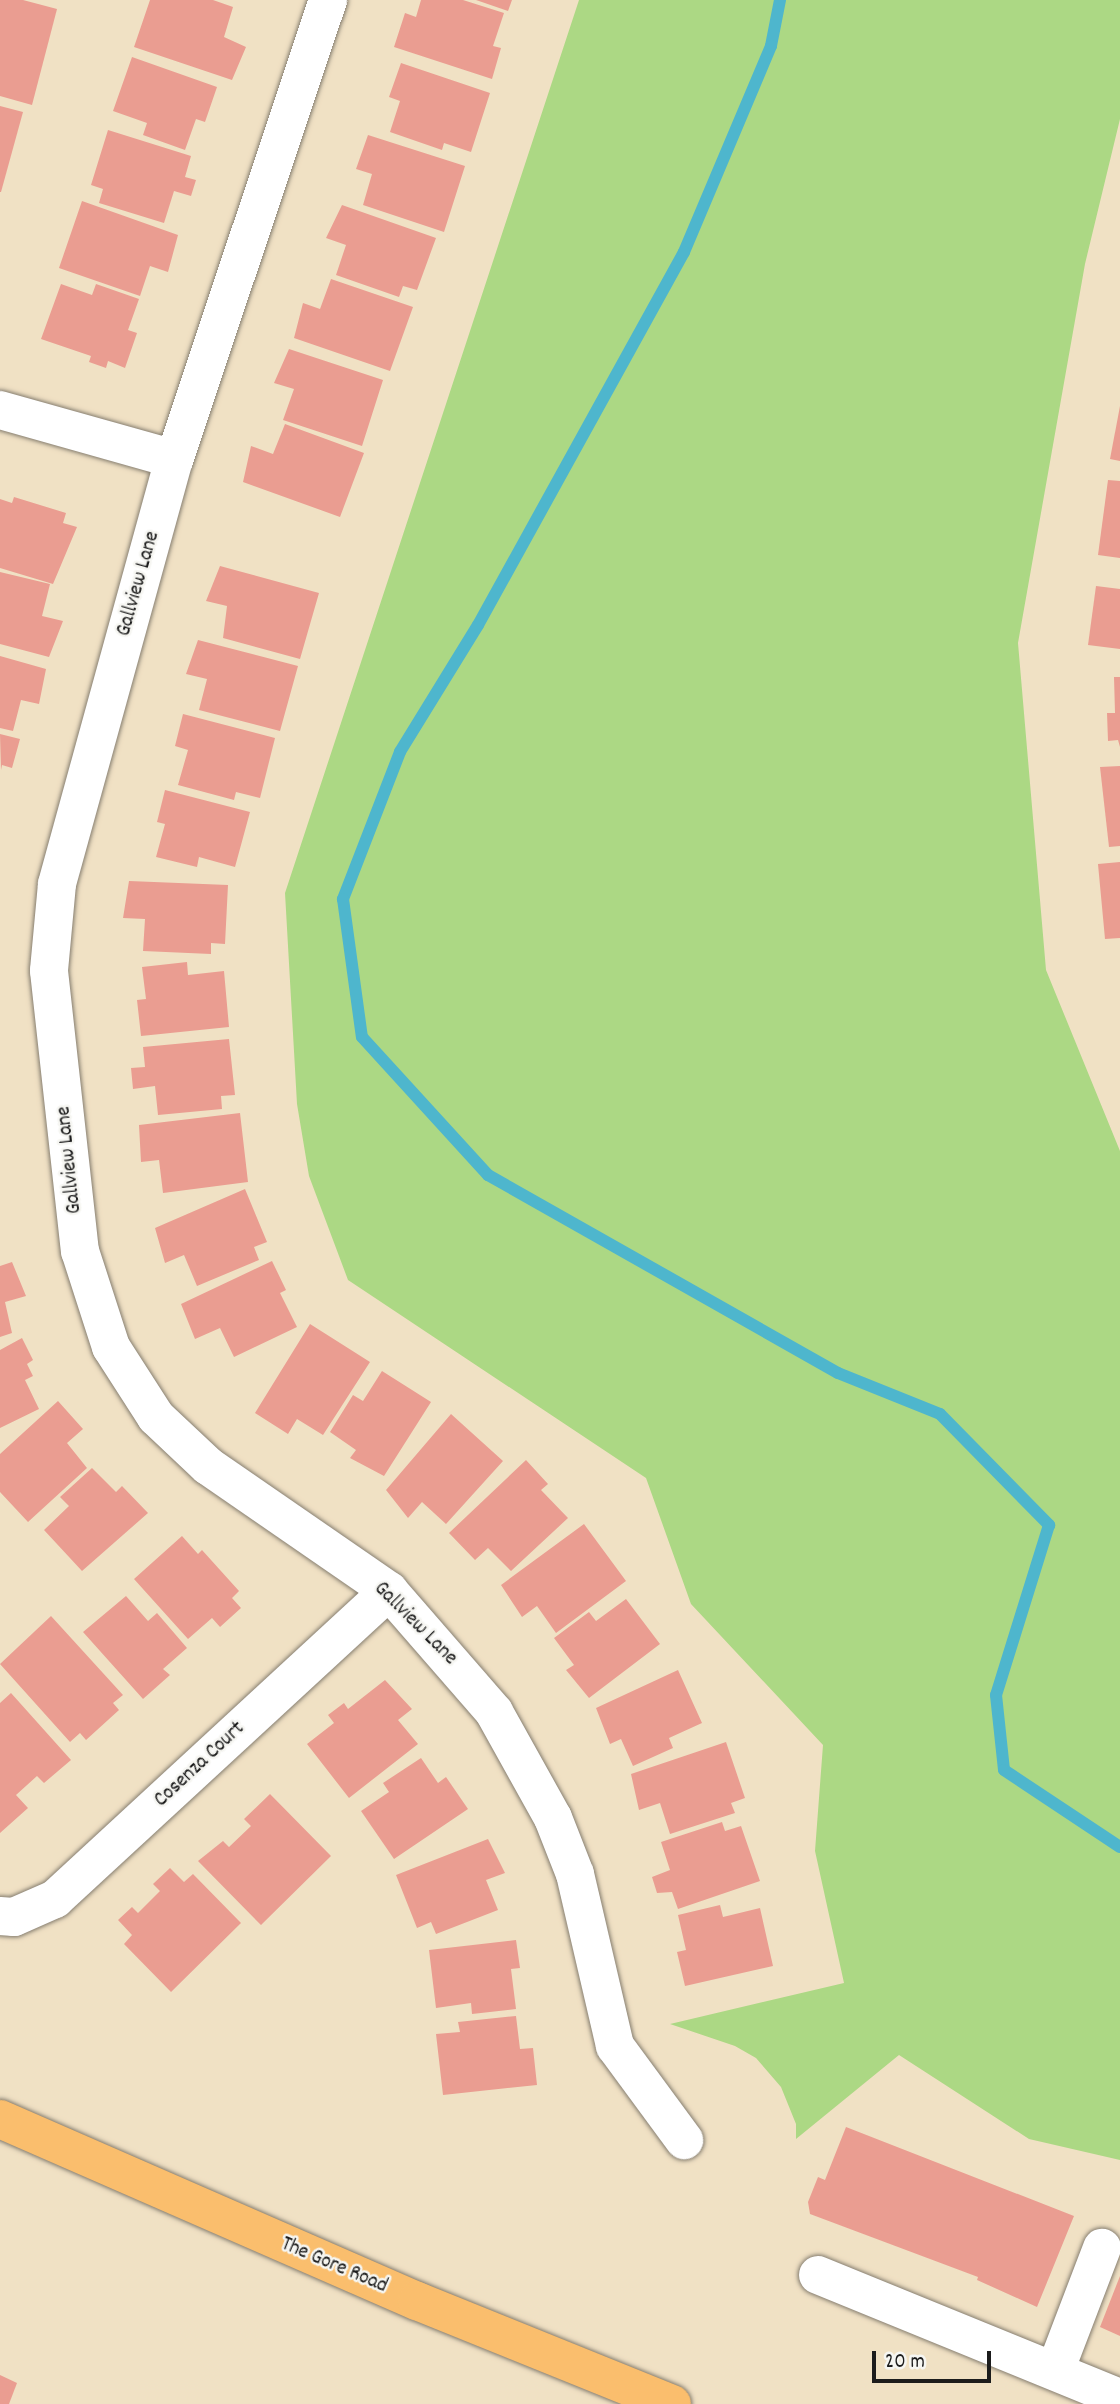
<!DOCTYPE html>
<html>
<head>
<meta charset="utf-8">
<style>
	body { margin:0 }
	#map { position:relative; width:1120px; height:2404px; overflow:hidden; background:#f0e1c4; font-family:Dekko,sans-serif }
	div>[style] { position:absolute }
	.green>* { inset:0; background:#acd884 }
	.stream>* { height:12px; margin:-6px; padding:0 6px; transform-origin:6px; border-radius:6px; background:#4eb6cd }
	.building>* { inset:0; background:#ea9d91 }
	.roads { filter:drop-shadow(0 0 2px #867e70) drop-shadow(0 0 2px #867e70) }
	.minor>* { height:38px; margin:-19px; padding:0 19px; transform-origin:19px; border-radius:19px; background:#fff }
	.major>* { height:38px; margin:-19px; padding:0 19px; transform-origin:19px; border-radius:19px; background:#fabe6d }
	span { translate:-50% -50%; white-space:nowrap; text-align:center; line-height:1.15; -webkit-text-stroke:5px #f6f6f2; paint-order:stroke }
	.street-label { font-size:21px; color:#1c1c1c }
	.scale { position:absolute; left:872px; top:2351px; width:119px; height:32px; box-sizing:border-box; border:4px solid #1c1c1c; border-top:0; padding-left:9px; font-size:21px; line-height:24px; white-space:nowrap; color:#1c1c1c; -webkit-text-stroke:5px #f6f6f2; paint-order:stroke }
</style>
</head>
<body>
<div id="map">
	<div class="green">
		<div style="clip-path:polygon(579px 0,1120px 0,1120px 119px,1085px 264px,1018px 643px,1046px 970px,1120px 1151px,1120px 2160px,1029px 2139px,899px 2055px,796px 2139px,796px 2124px,781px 2087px,756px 2058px,735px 2046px,670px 2024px,844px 1983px,815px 1851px,823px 1745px,691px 1604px,646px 1478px,348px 1280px,309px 1176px,297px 1104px,285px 893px)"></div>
	</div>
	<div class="stream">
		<div style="left:780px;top:0;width:47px;rotate:101.1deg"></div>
		<div style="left:771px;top:46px;width:224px;rotate:112.9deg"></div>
		<div style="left:684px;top:252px;width:426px;rotate:118.9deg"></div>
		<div style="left:478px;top:625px;width:149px;rotate:121.6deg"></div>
		<div style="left:400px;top:752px;width:158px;rotate:111.2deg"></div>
		<div style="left:343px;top:899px;width:139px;rotate:82.2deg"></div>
		<div style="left:362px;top:1037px;width:187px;rotate:47.6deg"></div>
		<div style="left:488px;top:1175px;width:402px;rotate:29.5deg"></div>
		<div style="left:838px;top:1373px;width:110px;rotate:21.9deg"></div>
		<div style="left:940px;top:1414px;width:156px;rotate:45.5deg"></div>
		<div style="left:1049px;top:1525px;width:178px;rotate:107.3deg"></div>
		<div style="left:996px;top:1695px;width:75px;rotate:83.9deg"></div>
		<div style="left:1004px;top:1770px;width:139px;rotate:33.6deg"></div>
	</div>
	<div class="building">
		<div style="clip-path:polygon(0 0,23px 0,57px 9px,32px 105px,0 96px)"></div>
		<div style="clip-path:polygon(150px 0,213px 0,233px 7px,224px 37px,246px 47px,232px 80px,134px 47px)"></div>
		<div style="clip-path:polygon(421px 0,463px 0,504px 13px,493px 46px,501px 48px,492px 79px,394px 47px,405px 13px,416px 17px)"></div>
		<div style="clip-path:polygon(476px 0,512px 0,508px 11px)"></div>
		<div style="clip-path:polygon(132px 57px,217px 87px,205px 122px,196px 119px,185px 150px,143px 135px,147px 123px,113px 111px)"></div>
		<div style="clip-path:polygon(401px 63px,490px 93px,471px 152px,444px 143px,442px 150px,390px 132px,400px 101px,389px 97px)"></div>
		<div style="clip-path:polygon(0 106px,23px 112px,1px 192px,0 192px)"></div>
		<div style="clip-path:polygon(108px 130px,191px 156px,185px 177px,196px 180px,191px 196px,174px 191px,164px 223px,99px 203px,103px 189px,91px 185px)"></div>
		<div style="clip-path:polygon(368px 135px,465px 166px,444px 232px,363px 205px,372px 174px,356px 169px)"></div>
		<div style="clip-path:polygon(82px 201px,178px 235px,168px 272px,150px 266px,140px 296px,59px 268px)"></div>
		<div style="clip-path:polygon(342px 205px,436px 238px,417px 290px,403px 286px,399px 297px,336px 275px,346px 245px,326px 238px)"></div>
		<div style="clip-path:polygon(331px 279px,413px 307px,390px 371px,294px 338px,303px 303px,320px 309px)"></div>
		<div style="clip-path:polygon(61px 284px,92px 295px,96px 284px,139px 299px,128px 330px,137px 333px,125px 368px,108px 361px,106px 368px,89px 362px,91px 356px,41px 339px)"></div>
		<div style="clip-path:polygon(289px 349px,383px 380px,362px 446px,283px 420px,294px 389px,274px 383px)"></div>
		<div style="clip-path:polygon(1120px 406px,1120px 461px,1110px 459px)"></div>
		<div style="clip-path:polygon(285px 424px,364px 453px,340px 517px,243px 482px,251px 446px,273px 454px)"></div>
		<div style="clip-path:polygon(1108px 480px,1120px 481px,1120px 558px,1098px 555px)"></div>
		<div style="clip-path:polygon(14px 497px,66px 513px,63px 523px,77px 527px,53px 584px,0 568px,0 499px,12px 503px)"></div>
		<div style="clip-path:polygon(220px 566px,319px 593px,300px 659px,223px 638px,227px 606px,206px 601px)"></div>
		<div style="clip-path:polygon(0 572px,50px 584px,42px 616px,63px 621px,49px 657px,0 644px)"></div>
		<div style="clip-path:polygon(1096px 586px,1120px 589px,1120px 649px,1088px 645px)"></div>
		<div style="clip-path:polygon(198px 640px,298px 666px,280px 731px,199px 710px,207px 679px,186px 674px)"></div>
		<div style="clip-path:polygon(0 656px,46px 669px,39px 704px,21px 700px,13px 731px,0 728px)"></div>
		<div style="clip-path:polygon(1114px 677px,1120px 677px,1120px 747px,1118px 740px,1108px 741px,1107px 713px,1115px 713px)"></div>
		<div style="clip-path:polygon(183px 714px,275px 738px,260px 798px,236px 792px,234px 800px,178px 785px,188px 750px,175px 746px)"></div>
		<div style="clip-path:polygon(0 734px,20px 739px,12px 768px,2px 765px,1px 770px)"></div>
		<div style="clip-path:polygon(1120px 766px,1120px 846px,1109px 847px,1100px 767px)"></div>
		<div style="clip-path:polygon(165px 790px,250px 812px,235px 867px,199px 857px,197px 867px,156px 857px,165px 824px,157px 822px)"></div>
		<div style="clip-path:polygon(1120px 862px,1120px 938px,1105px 939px,1098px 864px)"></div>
		<div style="clip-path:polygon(129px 881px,228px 885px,225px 944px,211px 943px,211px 954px,143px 951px,145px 919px,123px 918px)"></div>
		<div style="clip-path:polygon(187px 962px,188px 975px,224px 971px,229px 1027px,141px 1036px,137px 1000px,146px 999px,142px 967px)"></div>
		<div style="clip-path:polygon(229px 1039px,235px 1095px,221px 1096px,222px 1109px,158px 1115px,155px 1086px,133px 1089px,131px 1068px,145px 1067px,143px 1047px)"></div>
		<div style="clip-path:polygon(240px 1113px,248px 1182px,163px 1193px,159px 1160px,141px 1162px,139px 1125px)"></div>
		<div style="clip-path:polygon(245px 1189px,267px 1242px,254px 1247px,259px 1260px,197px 1286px,184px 1255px,165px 1263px,155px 1228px)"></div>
		<div style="clip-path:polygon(272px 1261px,286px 1290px,280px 1293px,297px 1327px,234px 1357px,220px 1328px,195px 1339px,181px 1304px)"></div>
		<div style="clip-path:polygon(12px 1262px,26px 1296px,5px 1302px,12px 1333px,0 1337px,0 1266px)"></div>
		<div style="clip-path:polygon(310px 1324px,370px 1362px,323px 1435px,297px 1419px,288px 1434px,255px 1413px)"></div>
		<div style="clip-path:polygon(22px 1338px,33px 1360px,27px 1364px,33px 1376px,25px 1380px,39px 1409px,0 1428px,0 1350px)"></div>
		<div style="clip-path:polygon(382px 1371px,431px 1402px,384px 1476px,350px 1458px,356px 1450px,330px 1432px,353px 1395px,363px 1401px)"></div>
		<div style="clip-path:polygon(58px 1401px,83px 1429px,67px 1443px,87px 1468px,28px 1522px,0 1492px,0 1454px)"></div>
		<div style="clip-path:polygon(451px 1414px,503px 1461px,446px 1524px,422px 1502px,408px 1518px,386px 1490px)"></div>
		<div style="clip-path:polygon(526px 1460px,548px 1484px,541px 1490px,568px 1518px,511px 1571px,488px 1548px,475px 1560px,449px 1533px)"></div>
		<div style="clip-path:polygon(92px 1468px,116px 1492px,122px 1486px,148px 1513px,82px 1571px,44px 1530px,69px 1506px,60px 1497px)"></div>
		<div style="clip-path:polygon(584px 1524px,626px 1581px,556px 1633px,537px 1606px,522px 1617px,501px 1585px)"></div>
		<div style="clip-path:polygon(182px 1536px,198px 1554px,202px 1550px,239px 1591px,232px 1598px,241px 1608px,220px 1627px,212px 1618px,188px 1639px,134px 1579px)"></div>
		<div style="clip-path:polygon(126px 1596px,148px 1621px,157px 1613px,187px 1648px,163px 1669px,170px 1675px,143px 1699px,83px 1632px)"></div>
		<div style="clip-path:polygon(626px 1599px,660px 1644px,589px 1698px,566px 1670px,574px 1665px,554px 1638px,589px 1612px,596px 1621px)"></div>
		<div style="clip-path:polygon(51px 1616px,123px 1695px,113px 1703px,119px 1710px,86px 1740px,80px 1733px,70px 1742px,0 1664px)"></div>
		<div style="clip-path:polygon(678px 1670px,702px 1723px,669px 1738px,673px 1748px,633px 1766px,621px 1739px,610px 1744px,596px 1708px)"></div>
		<div style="clip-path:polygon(385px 1680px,412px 1709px,398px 1720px,418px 1744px,349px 1798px,307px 1744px,334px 1723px,328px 1715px,344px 1703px,348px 1709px)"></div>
		<div style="clip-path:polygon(11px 1693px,71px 1760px,44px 1783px,37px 1776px,16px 1795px,28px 1808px,0 1833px,0 1703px)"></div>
		<div style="clip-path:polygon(726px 1742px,745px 1798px,731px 1803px,735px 1813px,670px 1834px,660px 1803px,639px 1810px,631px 1774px)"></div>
		<div style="clip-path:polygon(421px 1758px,438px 1783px,446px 1777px,468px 1809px,394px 1859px,361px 1811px,389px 1792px,383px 1783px)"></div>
		<div style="clip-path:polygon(270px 1794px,331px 1856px,261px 1925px,198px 1861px,223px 1841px,229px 1847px,251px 1826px,244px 1819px)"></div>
		<div style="clip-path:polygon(722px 1822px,725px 1831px,741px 1826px,760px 1881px,678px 1909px,672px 1892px,657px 1893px,652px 1877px,670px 1870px,661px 1842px)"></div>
		<div style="clip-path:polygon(488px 1839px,505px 1873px,486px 1880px,498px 1910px,436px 1934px,431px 1922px,417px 1928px,396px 1875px)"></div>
		<div style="clip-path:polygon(170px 1868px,184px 1882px,193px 1874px,241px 1923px,171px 1992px,124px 1944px,132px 1935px,118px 1920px,132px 1907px,138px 1913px,160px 1891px,153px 1884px)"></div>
		<div style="clip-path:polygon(720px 1905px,723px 1917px,760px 1908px,773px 1966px,685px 1986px,677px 1952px,686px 1950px,678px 1915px)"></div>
		<div style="clip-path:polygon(516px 1940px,520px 1968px,511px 1969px,516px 2009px,472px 2014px,471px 2003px,436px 2008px,429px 1950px)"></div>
		<div style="clip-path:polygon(516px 2016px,520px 2049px,533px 2048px,537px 2085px,443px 2095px,436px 2034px,460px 2032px,458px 2022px)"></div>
		<div style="clip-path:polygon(846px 2127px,1074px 2216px,1037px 2307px,977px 2280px,978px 2277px,810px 2214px,808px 2202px,818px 2177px,825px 2180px)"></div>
		<div style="clip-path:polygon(1120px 2276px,1120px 2336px,1100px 2327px)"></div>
		<div style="clip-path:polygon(0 2375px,17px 2383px,9px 2404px,0 2404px)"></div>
	</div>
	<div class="roads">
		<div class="minor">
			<div style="left:328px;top:0;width:484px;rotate:108.5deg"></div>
			<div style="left:174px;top:459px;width:441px;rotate:105.4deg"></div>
			<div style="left:57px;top:884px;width:87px;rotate:95.3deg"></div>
			<div style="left:49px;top:971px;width:282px;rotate:83.7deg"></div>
			<div style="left:80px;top:1251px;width:101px;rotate:72.1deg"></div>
			<div style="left:111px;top:1347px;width:83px;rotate:57.3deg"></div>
			<div style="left:156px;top:1417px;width:71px;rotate:43.3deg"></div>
			<div style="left:208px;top:1466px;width:220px;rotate:34.6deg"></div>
			<div style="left:389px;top:1591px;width:160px;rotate:49deg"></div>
			<div style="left:494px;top:1712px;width:121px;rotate:60.9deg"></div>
			<div style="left:553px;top:1818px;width:60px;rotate:68.6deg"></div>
			<div style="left:575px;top:1874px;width:177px;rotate:76.9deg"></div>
			<div style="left:615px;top:2046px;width:117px;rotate:53.7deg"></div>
			<div style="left:0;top:410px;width:181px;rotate:15.7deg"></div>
			<div style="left:0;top:1916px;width:14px;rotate:4deg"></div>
			<div style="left:14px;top:1917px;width:45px;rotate:-23.7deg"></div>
			<div style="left:55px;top:1899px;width:454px;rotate:-42.7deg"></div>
			<div style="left:818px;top:2275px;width:326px;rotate:22.2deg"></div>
			<div style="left:1055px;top:2371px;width:132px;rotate:-69.1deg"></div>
		</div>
		<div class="major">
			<div style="left:0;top:2119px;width:455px;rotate:23.6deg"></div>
			<div style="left:417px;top:2301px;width:275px;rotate:22deg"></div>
		</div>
	</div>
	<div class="street-label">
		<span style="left:139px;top:584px;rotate:-74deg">Gallview Lane</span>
		<span style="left:70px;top:1160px;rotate:-96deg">Gallview Lane</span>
		<span style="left:415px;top:1624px;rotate:45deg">Gallview Lane</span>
		<span style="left:200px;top:1765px;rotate:-43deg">Cosenza Court</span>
		<span style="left:334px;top:2266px;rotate:23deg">The Gore Road</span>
	</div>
	<div class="scale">20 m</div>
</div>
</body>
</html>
